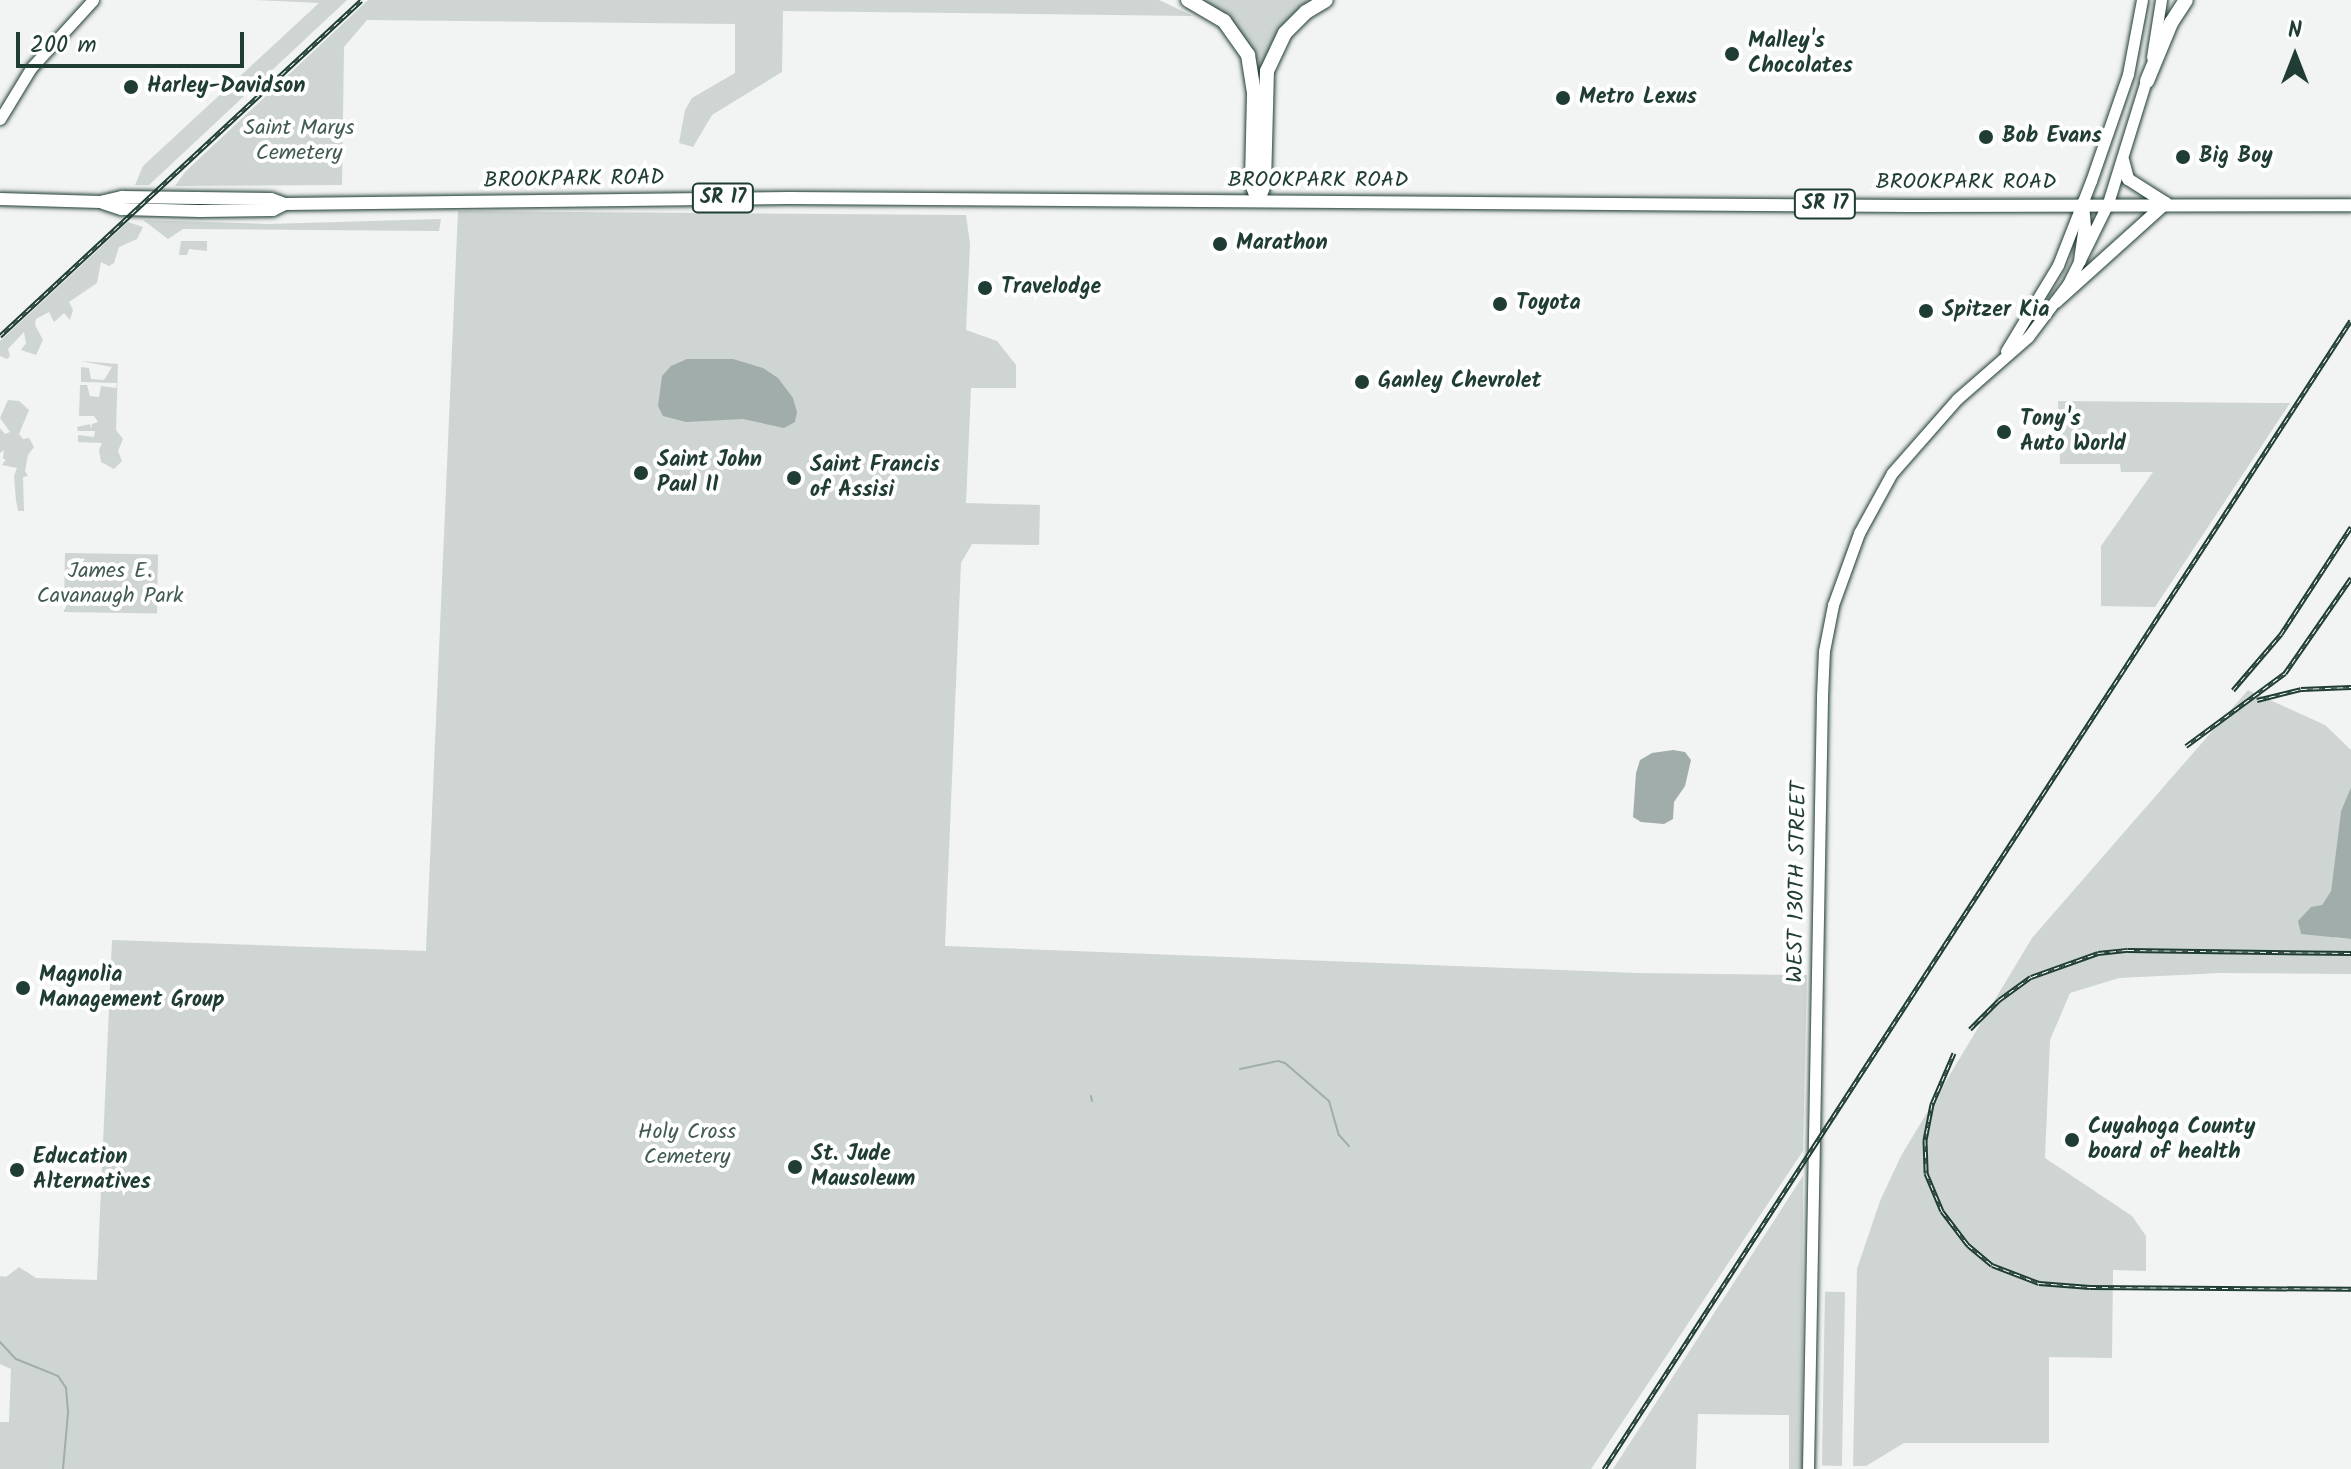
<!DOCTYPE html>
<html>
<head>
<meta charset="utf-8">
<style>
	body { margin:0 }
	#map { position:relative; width:2351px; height:1469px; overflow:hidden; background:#f2f3f3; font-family:Kalam,sans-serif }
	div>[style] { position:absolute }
	.green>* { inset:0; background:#ced5d3; transform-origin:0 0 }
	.water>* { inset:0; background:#a1adaa }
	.stream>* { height:2px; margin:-1px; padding:0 1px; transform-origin:1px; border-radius:1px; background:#a1adaa }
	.roads { filter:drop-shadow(0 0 2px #1f3d34) drop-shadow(0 0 2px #1f3d34) }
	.secondary>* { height:11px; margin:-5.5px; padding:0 5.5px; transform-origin:5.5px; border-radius:5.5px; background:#fff }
	.primary>* { height:12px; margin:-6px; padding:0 6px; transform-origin:6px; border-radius:6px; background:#fff }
	.motorway>* { height:14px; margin:-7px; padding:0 7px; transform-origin:7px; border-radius:7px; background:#fff }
	.rail>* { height:5px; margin-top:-2.5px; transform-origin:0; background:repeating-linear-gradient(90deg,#fff 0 6px,#1f3d34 0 12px); box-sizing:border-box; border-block:2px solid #1f3d34 }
	.dots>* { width:22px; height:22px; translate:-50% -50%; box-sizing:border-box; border:4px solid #fff; border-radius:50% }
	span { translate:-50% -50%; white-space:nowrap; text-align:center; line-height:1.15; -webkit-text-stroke:8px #fff; paint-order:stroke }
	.shield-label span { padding:2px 6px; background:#fff; border:2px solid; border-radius:6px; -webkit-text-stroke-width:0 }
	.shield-label { font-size:20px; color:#1f3d34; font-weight:700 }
	.poi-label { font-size:22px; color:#1f3d34; font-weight:700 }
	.left { translate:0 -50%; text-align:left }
	.park-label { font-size:22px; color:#425b54 }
	.street-label { font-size:22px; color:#1f3d34 }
	.north { position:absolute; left:2255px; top:16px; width:80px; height:80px; -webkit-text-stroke:6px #fff; paint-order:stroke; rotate:0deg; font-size:22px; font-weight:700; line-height:32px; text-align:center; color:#1f3d34 }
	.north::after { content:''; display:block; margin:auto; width:28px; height:36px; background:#1f3d34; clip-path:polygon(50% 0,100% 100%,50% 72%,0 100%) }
	.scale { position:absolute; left:16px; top:32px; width:228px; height:36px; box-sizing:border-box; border:4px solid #1f3d34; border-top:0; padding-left:10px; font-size:24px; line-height:28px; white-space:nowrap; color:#1f3d34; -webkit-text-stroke:6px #fff; paint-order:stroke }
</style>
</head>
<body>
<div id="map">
	<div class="green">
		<div style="clip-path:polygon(255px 0,347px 0,149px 185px,135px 185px,143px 166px,319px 3px)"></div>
		<div style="clip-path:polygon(368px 0,1159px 0,1193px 16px,783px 11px,782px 72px,712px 115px,693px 147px,679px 143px,685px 110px,692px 98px,735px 73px,735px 24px,367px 20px,344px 47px,342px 185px,175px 186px,185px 172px)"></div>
		<div style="clip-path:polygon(1199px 0,1317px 0,1263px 72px,1257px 73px)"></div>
		<div style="clip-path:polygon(458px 211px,966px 215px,970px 244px,966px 330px,997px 341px,1016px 365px,1016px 388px,971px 388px,966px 503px,1040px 505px,1039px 545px,972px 544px,961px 563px,945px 946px,1636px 973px,1807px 975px,1803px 1151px,1591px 1469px,0 1469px,0 1422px,9px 1422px,11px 1369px,0 1364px,0 1276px,6px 1277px,19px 1267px,36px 1278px,97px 1280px,112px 940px,426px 951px)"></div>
		<div style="clip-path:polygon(441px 219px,439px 231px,183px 229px,168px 239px,143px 220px,268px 224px)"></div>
		<div style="clip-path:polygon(128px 222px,143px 227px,137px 239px,119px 247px,114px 263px,109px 266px,101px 262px,97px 283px,69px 302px,73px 310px,70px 320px,64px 313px,54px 322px,49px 312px,36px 319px,35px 325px,43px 340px,36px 355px,21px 350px,26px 343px,24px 332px,8px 349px,10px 356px,7px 359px,0 356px,0 341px)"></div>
		<div style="clip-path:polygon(181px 241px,207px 241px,207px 251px,189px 249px,187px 255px,179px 255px)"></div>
		<div style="clip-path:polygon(81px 361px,118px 364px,116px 430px,123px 439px,118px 451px,122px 461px,114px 469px,101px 462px,99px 450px,102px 443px,78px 442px,78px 435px,94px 437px,95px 431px,78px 431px,77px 427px,90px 424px,91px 429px,92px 424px,98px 422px,94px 416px,79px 416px,80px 385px,87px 385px,90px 396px,99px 397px,101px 386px,116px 388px,117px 383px,81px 382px,81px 367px,89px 368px,91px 379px,104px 380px,112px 367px)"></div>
		<div style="clip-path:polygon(8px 400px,19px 401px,29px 410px,19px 434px,23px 439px,29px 438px,34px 447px,28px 455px,25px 471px,28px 476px,23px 477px,24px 511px,18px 511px,16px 500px,14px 476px,17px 468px,2px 465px,6px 459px,3px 459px,4px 450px,0 453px,0 428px,5px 434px,10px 432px,0 418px)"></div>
		<div style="clip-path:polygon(2058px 401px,2268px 403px,2290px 403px,2155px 607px,2101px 606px,2101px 546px,2153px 472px,2121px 472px,2120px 464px,2060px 464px)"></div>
		<div style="left:65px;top:553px;width:93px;height:59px;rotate:1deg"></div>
		<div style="clip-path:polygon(2248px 690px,2325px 725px,2351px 750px,2351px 787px,2341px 811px,2331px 891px,2322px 905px,2335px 938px,2351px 939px,2351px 974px,2220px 973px,2119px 978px,2070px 993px,2050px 1040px,2045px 1158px,2132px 1216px,2146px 1236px,2146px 1271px,2113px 1270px,2112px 1358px,2049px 1357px,2049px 1443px,1904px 1443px,1866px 1466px,1853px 1466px,1857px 1269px,1880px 1201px,1901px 1156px,2032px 938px)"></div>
		<div style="clip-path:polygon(1803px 1176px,1802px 1469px,1789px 1469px,1789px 1415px,1698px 1414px,1696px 1469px,1613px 1469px)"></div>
		<div style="left:1845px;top:1292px;width:174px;height:20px;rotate:91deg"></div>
	</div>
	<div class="water">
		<div style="clip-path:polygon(687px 359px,733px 359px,763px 368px,778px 378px,793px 398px,797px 412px,795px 422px,784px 428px,743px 419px,686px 422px,663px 416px,658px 406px,662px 376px,671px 366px)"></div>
		<div style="clip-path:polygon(1673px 750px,1685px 752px,1691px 760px,1685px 786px,1674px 802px,1673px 819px,1664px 824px,1641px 822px,1633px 817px,1636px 773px,1640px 760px,1652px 753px)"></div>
		<div style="clip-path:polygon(2351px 787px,2351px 939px,2301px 934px,2298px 921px,2311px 907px,2322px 905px,2331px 891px,2341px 811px)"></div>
	</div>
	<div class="stream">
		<div style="left:1240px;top:1069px;width:39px;rotate:-12deg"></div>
		<div style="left:1278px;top:1061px;width:7px;rotate:16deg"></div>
		<div style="left:1285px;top:1063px;width:58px;rotate:40.8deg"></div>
		<div style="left:1329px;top:1101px;width:35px;rotate:74deg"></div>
		<div style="left:1339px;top:1135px;width:15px;rotate:48deg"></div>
		<div style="left:1091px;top:1096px;width:5px;rotate:79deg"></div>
		<div style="left:0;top:1342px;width:23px;rotate:47deg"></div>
		<div style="left:16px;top:1359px;width:45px;rotate:22deg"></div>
		<div style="left:58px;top:1376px;width:14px;rotate:56deg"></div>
		<div style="left:66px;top:1388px;width:25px;rotate:85deg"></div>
		<div style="left:68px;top:1413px;width:56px;rotate:95.1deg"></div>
	</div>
	<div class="roads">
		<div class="secondary">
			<div style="left:2152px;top:57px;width:58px;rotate:-81deg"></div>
			<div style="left:0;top:119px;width:60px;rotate:-58.7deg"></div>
			<div style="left:31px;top:68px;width:92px;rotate:-47.6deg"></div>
			<div style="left:2006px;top:351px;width:100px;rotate:-58.8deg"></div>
			<div style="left:2058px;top:265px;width:90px;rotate:-68.6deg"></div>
			<div style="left:2091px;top:181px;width:113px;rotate:-70.9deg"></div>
			<div style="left:2128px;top:74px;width:75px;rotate:-79.3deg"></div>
			<div style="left:1808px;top:1469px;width:773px;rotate:-88.96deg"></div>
			<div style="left:1822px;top:696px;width:45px;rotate:-87.5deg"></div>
			<div style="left:1824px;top:651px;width:47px;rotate:-78.9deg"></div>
			<div style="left:1833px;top:605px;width:77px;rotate:-70.1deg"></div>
			<div style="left:1859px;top:533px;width:68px;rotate:-61.2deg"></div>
			<div style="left:1892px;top:473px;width:98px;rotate:-48.7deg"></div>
			<div style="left:1957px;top:399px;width:94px;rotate:-41.1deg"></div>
			<div style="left:2028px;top:337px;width:66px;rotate:-53deg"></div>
			<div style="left:2068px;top:284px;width:90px;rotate:-63.7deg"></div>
			<div style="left:2108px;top:203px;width:135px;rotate:-72.8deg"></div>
		</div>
		<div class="primary">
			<div style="left:2123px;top:160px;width:20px;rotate:75deg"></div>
			<div style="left:2128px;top:179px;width:43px;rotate:32.6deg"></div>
			<div style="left:0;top:199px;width:100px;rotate:1.7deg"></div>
			<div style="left:100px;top:202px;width:23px;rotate:-13deg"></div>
			<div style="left:122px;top:197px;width:149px;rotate:0.8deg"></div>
			<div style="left:271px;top:199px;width:15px;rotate:20deg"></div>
			<div style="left:285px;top:204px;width:504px;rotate:-0.68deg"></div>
			<div style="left:789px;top:198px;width:1122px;rotate:0.41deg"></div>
			<div style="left:1911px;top:206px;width:440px;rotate:-0.1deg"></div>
			<div style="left:103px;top:203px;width:20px;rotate:18deg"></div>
			<div style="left:122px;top:209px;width:78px;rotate:1.5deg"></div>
			<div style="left:200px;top:211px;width:73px;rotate:-0.8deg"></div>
			<div style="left:273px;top:210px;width:13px;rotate:-27deg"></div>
			<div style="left:2080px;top:261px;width:34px;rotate:-82deg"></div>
			<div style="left:2085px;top:227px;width:24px;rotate:-95deg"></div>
			<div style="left:2056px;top:302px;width:148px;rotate:-42deg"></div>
		</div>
		<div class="motorway">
			<div style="left:1188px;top:0;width:42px;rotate:30.3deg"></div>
			<div style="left:1224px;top:21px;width:42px;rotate:54.8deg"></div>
			<div style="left:1248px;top:55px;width:39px;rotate:81deg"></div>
			<div style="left:1254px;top:94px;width:90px;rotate:91.3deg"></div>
			<div style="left:1252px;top:184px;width:17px;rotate:69deg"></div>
			<div style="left:2147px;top:81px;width:63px;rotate:-67.5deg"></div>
			<div style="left:2171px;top:23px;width:27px;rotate:-57deg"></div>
			<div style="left:1258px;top:200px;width:17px;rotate:-69deg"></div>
			<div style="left:1264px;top:184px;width:113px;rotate:-88.5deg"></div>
			<div style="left:1267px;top:71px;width:42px;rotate:-64.7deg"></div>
			<div style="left:1285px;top:33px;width:30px;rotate:-45deg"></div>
			<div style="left:1306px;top:12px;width:23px;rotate:-31deg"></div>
		</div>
	</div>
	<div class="rail">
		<div style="left:0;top:336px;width:493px;rotate:-42.9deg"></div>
		<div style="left:2233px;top:690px;width:74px;rotate:-49.4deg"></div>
		<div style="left:2281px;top:634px;width:128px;rotate:-56.8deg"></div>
		<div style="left:2257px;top:700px;width:45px;rotate:-14deg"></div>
		<div style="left:2301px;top:689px;width:50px;rotate:-2.3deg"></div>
		<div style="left:2186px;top:746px;width:123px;rotate:-36.4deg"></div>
		<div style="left:2285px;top:673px;width:116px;rotate:-55.2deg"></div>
		<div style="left:1970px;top:1029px;width:41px;rotate:-45deg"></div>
		<div style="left:1999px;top:1000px;width:39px;rotate:-36deg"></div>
		<div style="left:2031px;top:977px;width:71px;rotate:-19.7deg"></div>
		<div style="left:2098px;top:953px;width:30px;rotate:-6deg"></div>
		<div style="left:2128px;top:950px;width:223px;rotate:0.8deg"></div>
		<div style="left:1954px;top:1053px;width:56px;rotate:113.3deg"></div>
		<div style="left:1932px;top:1104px;width:37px;rotate:101deg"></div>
		<div style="left:1925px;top:1140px;width:33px;rotate:88deg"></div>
		<div style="left:1926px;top:1173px;width:41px;rotate:67.2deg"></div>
		<div style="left:1942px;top:1211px;width:43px;rotate:52.6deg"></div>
		<div style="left:1968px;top:1245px;width:31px;rotate:40deg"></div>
		<div style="left:1992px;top:1265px;width:50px;rotate:21deg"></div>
		<div style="left:2039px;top:1283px;width:51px;rotate:4.5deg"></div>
		<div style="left:2090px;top:1287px;width:261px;rotate:0.4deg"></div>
		<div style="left:1604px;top:1469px;width:1370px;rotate:-56.97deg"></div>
	</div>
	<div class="dots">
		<div style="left:1732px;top:54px;background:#1f3d34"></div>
		<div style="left:131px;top:87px;background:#1f3d34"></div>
		<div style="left:1563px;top:98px;background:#1f3d34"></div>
		<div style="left:1986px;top:137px;background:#1f3d34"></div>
		<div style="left:2183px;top:157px;background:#1f3d34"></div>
		<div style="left:1220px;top:244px;background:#1f3d34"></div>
		<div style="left:985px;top:288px;background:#1f3d34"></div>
		<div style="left:1500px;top:304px;background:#1f3d34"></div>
		<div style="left:1926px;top:311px;background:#1f3d34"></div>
		<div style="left:1362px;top:382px;background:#1f3d34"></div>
		<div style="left:2004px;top:432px;background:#1f3d34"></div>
		<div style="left:641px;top:473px;background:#1f3d34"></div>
		<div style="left:794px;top:478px;background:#1f3d34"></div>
		<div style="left:23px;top:988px;background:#1f3d34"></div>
		<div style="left:2072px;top:1140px;background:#1f3d34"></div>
		<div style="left:795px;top:1167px;background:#1f3d34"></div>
		<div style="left:17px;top:1170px;background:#1f3d34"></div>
	</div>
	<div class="shield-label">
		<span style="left:723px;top:198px">SR 17</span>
		<span style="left:1825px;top:204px">SR 17</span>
	</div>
	<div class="poi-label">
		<span class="left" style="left:1748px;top:54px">Malley's<br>Chocolates</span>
		<span class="left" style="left:147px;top:87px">Harley-Davidson</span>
		<span class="left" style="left:1579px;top:98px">Metro Lexus</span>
		<span class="left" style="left:2002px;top:137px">Bob Evans</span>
		<span class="left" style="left:2199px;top:157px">Big Boy</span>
		<span class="left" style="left:1236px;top:244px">Marathon</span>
		<span class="left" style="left:1001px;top:288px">Travelodge</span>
		<span class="left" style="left:1516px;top:304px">Toyota</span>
		<span class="left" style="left:1942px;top:311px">Spitzer Kia</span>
		<span class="left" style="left:1378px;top:382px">Ganley Chevrolet</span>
		<span class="left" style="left:2020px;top:432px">Tony's<br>Auto World</span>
		<span class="left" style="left:657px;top:473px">Saint John<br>Paul II</span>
		<span class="left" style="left:810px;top:478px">Saint Francis<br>of Assisi</span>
		<span class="left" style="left:39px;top:988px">Magnolia<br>Management Group</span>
		<span class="left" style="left:2088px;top:1140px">Cuyahoga County<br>board of health</span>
		<span class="left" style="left:811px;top:1167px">St. Jude<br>Mausoleum</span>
		<span class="left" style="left:33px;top:1170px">Education<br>Alternatives</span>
	</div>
	<div class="park-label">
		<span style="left:299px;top:141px">Saint Marys<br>Cemetery</span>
		<span style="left:110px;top:584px">James E.<br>Cavanaugh Park</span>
		<span style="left:687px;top:1145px">Holy Cross<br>Cemetery</span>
	</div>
	<div class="street-label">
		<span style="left:574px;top:180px;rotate:-1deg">BROOKPARK ROAD</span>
		<span style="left:1318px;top:181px">BROOKPARK ROAD</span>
		<span style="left:1966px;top:183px">BROOKPARK ROAD</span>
		<span style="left:1798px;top:882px;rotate:-89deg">WEST 130TH STREET</span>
	</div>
	<div class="north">N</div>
	<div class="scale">200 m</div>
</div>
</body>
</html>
